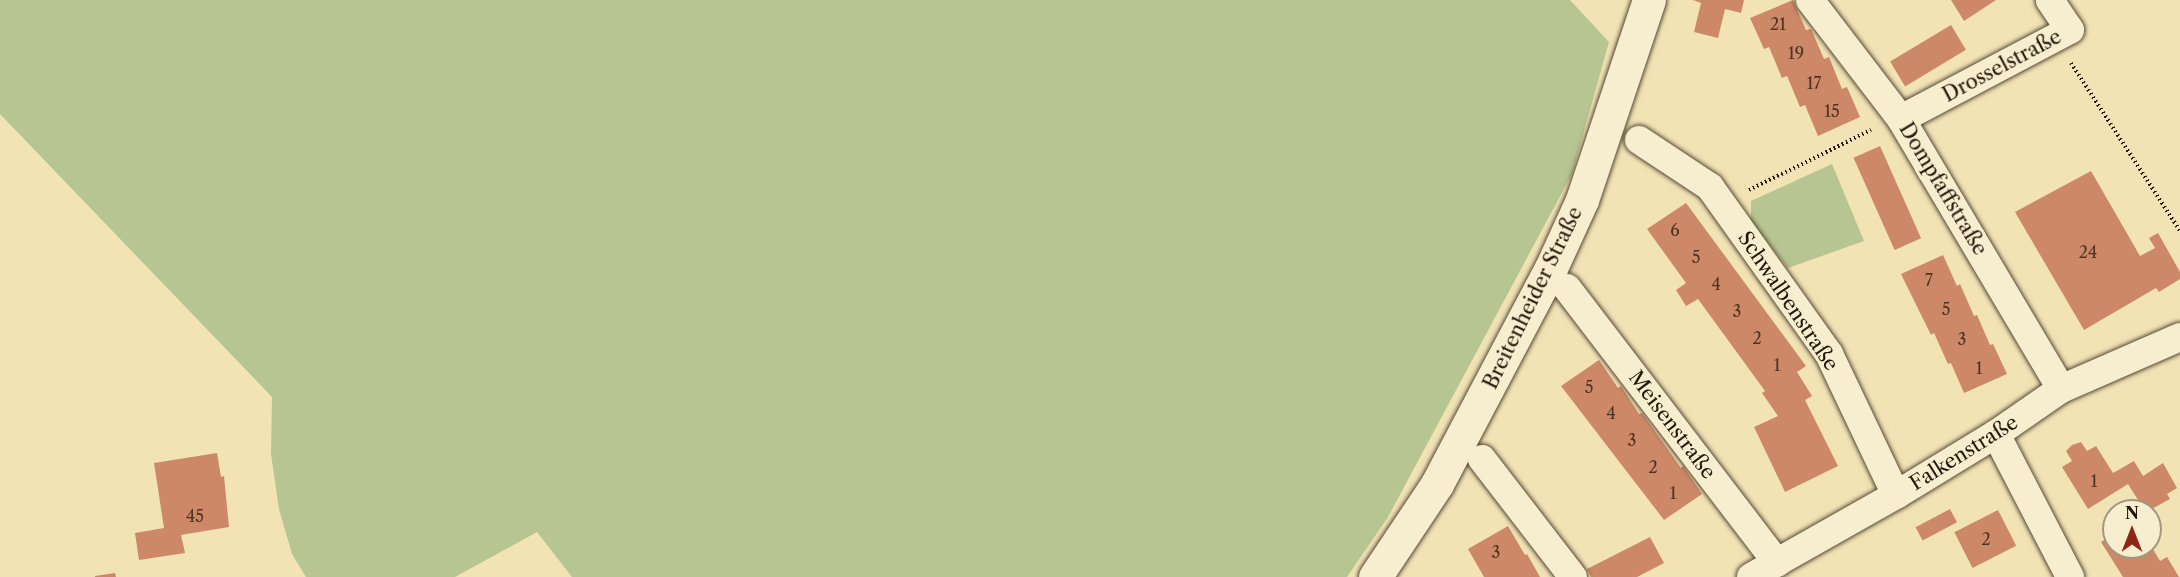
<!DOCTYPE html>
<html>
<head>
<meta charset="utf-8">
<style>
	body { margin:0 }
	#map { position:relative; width:2180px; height:577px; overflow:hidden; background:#f2e3b5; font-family:"Libre Caslon Text",serif }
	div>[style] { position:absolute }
	.green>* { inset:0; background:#b6c591 }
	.building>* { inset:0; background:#cd8867; transform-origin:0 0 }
	.path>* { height:4px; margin-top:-2px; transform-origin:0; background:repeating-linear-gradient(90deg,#22170b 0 1.5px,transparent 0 4.5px) }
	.roads { filter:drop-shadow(0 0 2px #564a36) drop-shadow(0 0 2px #564a36) }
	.street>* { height:28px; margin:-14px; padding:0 14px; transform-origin:14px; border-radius:14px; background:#f7edcf }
	.secondary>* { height:33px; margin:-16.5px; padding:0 16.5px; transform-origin:16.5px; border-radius:16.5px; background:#f7edcf }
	span { translate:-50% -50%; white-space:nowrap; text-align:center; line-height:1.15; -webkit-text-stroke:6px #f7edcf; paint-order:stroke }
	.number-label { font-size:16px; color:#4d3322 }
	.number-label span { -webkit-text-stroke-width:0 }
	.street-label { font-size:20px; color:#22170b }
	.north { position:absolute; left:2102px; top:499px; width:60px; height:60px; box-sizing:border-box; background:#f7edcf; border:2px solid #a29781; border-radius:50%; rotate:0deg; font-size:16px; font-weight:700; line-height:24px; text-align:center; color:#22170b }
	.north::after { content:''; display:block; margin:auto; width:21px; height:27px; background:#8f2418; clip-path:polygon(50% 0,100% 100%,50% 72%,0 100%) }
</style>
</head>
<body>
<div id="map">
	<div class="green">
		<div style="clip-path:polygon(0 0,1570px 0,1609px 42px,1572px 174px,1388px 517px,1347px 577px,572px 577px,537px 532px,455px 577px,306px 577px,292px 554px,279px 509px,271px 454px,272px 397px,0 114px)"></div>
		<div style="clip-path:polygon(1832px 164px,1864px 241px,1788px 268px,1751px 221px,1751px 201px)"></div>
	</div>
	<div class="building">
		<div style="clip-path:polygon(1693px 0,1744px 0,1741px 13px,1725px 9px,1718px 38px,1694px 32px,1701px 3px)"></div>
		<div style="clip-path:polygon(1793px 0,1806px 30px,1811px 29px,1824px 59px,1829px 57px,1842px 89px,1847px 87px,1860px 117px,1818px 136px,1805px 105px,1800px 107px,1787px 76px,1782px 78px,1769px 47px,1764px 49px,1750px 18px)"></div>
		<div style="clip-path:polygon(1951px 0,1996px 0,1964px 21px)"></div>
		<div style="left:1951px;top:25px;width:29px;height:71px;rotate:59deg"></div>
		<div style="left:1880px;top:146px;width:101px;height:29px;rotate:66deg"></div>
		<div style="clip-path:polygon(2091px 171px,2140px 256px,2155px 248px,2149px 238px,2158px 233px,2180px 272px,2180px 279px,2159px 292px,2156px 288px,2084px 330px,2015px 212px)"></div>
		<div style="clip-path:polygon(1686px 203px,1806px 366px,1797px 372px,1812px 396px,1805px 400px,1838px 466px,1785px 492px,1754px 427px,1778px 416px,1762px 393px,1765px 391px,1698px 299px,1686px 306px,1676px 290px,1686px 283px,1647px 229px)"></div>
		<div style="clip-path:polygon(1943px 255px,1957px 286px,1960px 284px,1974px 316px,1977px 315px,1990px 345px,1993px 344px,2007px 374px,1964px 393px,1951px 363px,1948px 364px,1934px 333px,1931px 335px,1901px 274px)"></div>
		<div style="clip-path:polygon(1599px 360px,1618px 388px,1621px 386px,1639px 414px,1642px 413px,1681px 468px,1683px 466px,1702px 494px,1664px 520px,1561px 386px)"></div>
		<div style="clip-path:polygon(2081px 442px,2087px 451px,2096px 446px,2113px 473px,2134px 461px,2143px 476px,2163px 463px,2177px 488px,2167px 494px,2170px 499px,2148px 511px,2145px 511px,2128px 484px,2088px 509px,2062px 467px,2072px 461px,2066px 451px,2072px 445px)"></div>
		<div style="clip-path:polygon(217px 453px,221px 477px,224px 476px,229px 527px,181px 535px,185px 553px,139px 560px,135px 533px,164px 528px,154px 463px)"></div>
		<div style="left:1950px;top:509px;width:15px;height:39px;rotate:62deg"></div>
		<div style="left:1998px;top:510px;width:40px;height:49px;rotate:63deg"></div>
		<div style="clip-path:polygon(1508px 526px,1525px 555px,1527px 554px,1540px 577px,1484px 577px,1468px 549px)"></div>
		<div style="clip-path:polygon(2114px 534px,2114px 547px,2150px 547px,2150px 544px,2160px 561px,2167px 557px,2179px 577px,2123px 577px,2101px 542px)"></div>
		<div style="clip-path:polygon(1650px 537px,1664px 563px,1637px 577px,1591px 577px,1587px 569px)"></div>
		<div style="clip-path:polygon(115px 573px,116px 577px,95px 577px,95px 576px)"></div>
	</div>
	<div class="path">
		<div style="left:2071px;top:63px;width:200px;rotate:57deg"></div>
		<div style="left:1749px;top:190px;width:136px;rotate:-26.2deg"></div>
	</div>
	<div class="roads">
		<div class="street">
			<div style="left:1810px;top:0;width:150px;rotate:52.6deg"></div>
			<div style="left:1901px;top:119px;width:314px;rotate:59.3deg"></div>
			<div style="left:1901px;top:119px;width:191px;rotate:-27.8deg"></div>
			<div style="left:2070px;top:30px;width:36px;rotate:-124deg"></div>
			<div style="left:1639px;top:140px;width:85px;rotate:33.5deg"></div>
			<div style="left:1710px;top:187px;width:205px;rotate:54.5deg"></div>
			<div style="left:1829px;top:354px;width:156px;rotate:64.6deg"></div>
			<div style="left:1567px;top:288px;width:346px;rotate:52.6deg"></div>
			<div style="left:1996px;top:434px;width:161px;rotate:62.6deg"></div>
			<div style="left:1482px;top:459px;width:149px;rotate:52.4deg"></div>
			<div style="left:1751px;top:577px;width:167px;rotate:-29.5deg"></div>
			<div style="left:1896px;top:495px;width:117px;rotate:-31.4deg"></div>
			<div style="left:1996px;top:434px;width:79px;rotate:-34.7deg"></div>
			<div style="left:2061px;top:389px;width:130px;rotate:-23.6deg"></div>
		</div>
		<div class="secondary">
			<div style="left:1375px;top:577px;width:112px;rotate:-56.3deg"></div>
			<div style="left:1437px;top:484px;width:244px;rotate:-62.2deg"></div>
			<div style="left:1551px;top:268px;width:75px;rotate:-65.5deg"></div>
			<div style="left:1582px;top:200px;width:211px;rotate:-71.5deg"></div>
		</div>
	</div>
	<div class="number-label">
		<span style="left:1778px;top:24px">21</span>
		<span style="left:1796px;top:53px">19</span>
		<span style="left:1814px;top:83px">17</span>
		<span style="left:1832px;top:111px">15</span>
		<span style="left:1675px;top:230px">6</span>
		<span style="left:2088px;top:252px">24</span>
		<span style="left:1696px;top:257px">5</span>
		<span style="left:1929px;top:280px">7</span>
		<span style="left:1716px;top:284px">4</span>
		<span style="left:1946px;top:309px">5</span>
		<span style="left:1737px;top:311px">3</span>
		<span style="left:1757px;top:338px">2</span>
		<span style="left:1962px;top:339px">3</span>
		<span style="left:1777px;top:365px">1</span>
		<span style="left:1979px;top:368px">1</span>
		<span style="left:1589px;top:387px">5</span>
		<span style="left:1611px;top:413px">4</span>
		<span style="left:1632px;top:440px">3</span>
		<span style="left:1653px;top:467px">2</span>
		<span style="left:2094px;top:481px">1</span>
		<span style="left:1673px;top:493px">1</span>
		<span style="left:195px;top:516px">45</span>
		<span style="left:1986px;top:539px">2</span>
		<span style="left:1496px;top:552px">3</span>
	</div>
	<div class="street-label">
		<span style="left:2002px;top:66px;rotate:-28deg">Drosselstraße</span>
		<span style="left:1943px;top:189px;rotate:59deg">Dompfaffstraße</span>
		<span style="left:1533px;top:298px;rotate:-64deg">Breitenheider Straße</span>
		<span style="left:1788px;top:301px;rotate:56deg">Schwalbenstraße</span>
		<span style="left:1672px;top:425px;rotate:53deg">Meisenstraße</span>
		<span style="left:1964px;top:453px;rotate:-32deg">Falkenstraße</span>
	</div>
	<div class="north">N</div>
</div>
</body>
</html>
